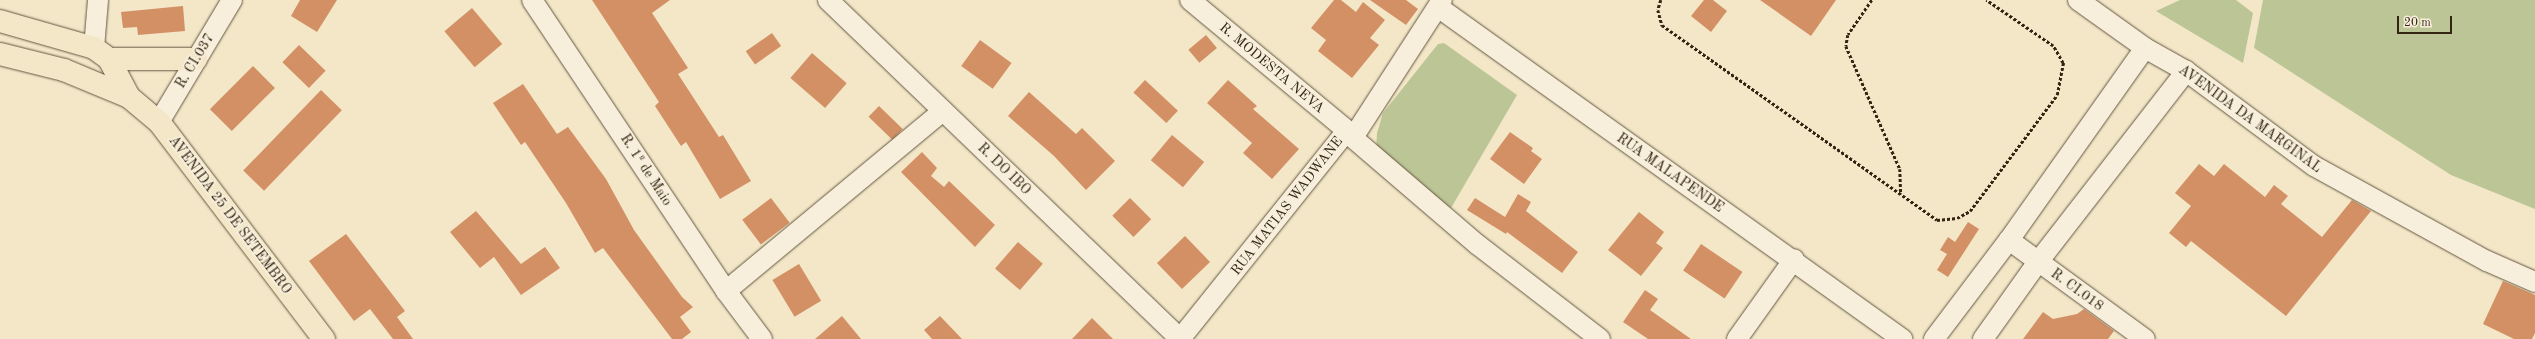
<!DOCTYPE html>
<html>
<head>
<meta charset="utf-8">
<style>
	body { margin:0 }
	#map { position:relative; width:2535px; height:339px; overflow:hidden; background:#f3e7c8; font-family:"Old Standard TT",serif }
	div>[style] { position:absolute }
	.green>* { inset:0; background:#bcc595 }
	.building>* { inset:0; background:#d39065; transform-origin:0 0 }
	.path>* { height:2.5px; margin-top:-1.25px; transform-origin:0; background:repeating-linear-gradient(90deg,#342513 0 3px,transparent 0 5px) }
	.roads { filter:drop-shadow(0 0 1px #645640) drop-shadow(0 0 1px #645640) }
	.minor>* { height:20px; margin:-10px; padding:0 10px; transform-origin:10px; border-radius:10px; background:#f7efdb }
	.highway>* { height:22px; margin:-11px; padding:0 11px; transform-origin:11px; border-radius:11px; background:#f3e7c8 }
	span { translate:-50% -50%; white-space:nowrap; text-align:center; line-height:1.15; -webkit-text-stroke:3.5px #f7efdb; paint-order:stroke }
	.street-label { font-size:14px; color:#342513 }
	.scale { position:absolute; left:2397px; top:16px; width:55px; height:18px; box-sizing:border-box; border:2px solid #342513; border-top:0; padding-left:5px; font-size:12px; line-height:14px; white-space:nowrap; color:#342513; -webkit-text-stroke:3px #f7efdb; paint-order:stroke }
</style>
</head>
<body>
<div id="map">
	<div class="green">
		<div style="clip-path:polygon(2180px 0,2236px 0,2253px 13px,2243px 63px,2156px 11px)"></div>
		<div style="clip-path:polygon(2263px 0,2535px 0,2535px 209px,2451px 175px,2254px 48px)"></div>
		<div style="clip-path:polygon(1444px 43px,1517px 95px,1451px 208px,1376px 152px,1377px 133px,1383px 113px,1438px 44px)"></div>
	</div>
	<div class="building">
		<div style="clip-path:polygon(300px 0,337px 0,317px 32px,291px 16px)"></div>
		<div style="clip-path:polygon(592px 0,670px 0,652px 13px,688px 68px,678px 74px,719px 137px,723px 135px,751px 181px,720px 199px,686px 142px,681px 146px,655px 106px,659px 102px)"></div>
		<div style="clip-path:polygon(1334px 0,1341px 0,1356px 12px,1363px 2px,1385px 20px,1370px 38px,1379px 45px,1352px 78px,1318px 51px,1326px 40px,1311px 28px)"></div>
		<div style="clip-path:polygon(1370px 0,1406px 0,1418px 9px,1406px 25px)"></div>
		<div style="clip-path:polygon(1704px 0,1713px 0,1727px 11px,1711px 32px,1691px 16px)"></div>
		<div style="clip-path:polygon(1760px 0,1836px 0,1811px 36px)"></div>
		<div style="clip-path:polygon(183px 6px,185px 31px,138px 35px,137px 27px,123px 28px,121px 12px)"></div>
		<div style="left:472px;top:8px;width:47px;height:36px;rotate:50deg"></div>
		<div style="left:772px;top:33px;width:16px;height:32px;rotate:55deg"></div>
		<div style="left:1206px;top:35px;width:17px;height:23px;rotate:50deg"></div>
		<div style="left:980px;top:40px;width:39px;height:32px;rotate:36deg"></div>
		<div style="left:299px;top:45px;width:37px;height:24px;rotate:44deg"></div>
		<div style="left:812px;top:53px;width:46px;height:33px;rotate:41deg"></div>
		<div style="left:253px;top:66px;width:31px;height:61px;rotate:45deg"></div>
		<div style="left:1145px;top:80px;width:45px;height:17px;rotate:43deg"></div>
		<div style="clip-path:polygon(1228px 80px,1257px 106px,1253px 109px,1299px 149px,1272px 179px,1243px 153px,1252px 143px,1207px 103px)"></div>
		<div style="clip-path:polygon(523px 84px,557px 134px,568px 127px,606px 179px,634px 230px,682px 297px,693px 307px,680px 317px,691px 332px,682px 339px,672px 339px,603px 248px,595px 253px,566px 203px,525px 142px,521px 145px,493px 103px)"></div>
		<div style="left:321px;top:90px;width:29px;height:112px;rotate:44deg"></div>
		<div style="clip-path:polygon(1029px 92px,1076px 134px,1082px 128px,1115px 161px,1086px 190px,1054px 156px,1008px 116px)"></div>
		<div style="left:879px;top:106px;width:33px;height:15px;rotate:44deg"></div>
		<div style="clip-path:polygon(1510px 132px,1533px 148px,1531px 151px,1542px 159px,1524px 184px,1490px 159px)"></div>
		<div style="left:1172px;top:135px;width:42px;height:33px;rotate:40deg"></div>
		<div style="clip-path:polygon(922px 152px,937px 168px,931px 176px,944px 187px,949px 181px,995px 225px,975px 247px,901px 172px)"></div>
		<div style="clip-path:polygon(2199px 164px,2214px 176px,2224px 164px,2265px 197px,2274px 185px,2288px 196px,2281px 204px,2322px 237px,2352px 200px,2371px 211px,2286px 316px,2191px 241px,2186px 247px,2169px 233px,2191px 206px,2175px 193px)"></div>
		<div style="clip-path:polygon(1518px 194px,1531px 202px,1526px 211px,1578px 252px,1562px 273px,1507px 232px,1506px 234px,1467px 210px,1475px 198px,1505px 217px)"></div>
		<div style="left:771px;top:198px;width:31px;height:36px;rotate:53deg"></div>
		<div style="left:1130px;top:198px;width:30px;height:25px;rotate:45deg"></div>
		<div style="clip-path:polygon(476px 211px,521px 264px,545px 247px,560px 268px,521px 295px,494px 257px,480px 268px,450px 232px)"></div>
		<div style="clip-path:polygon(1639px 212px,1664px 232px,1656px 243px,1663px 248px,1641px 276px,1608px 250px)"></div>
		<div style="clip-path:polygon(1968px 222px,1979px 229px,1948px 277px,1937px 270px,1947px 254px,1940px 250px,1948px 237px,1955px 242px)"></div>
		<div style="clip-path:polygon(346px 234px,405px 311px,397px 317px,413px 339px,393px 339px,370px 309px,354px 321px,309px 261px)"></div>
		<div style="left:1185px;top:236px;width:36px;height:39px;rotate:46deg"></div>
		<div style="left:1018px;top:242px;width:33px;height:35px;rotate:41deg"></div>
		<div style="left:1701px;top:244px;width:50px;height:32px;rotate:34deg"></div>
		<div style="left:799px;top:264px;width:43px;height:31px;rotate:59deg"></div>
		<div style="clip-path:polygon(2503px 281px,2535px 295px,2535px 333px,2532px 339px,2514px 339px,2483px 324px)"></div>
		<div style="clip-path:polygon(1645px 290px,1658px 299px,1650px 310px,1691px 339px,1648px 339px,1623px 322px)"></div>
		<div style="clip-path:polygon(2084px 309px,2114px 331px,2108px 339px,2023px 339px,2043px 312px,2053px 319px,2077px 314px)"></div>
		<div style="clip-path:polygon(842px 316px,861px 339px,815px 339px)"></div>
		<div style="clip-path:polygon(940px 316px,962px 339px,932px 339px,924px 330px)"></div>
		<div style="clip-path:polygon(1092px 318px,1113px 339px,1072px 339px)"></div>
	</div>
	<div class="path">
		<div style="left:1661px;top:0;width:10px;rotate:107deg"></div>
		<div style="left:1658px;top:10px;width:16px;rotate:75deg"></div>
		<div style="left:1662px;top:25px;width:337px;rotate:35.3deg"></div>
		<div style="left:1937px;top:220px;width:20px;rotate:-6deg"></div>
		<div style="left:1957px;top:218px;width:15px;rotate:-28deg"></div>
		<div style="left:1970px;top:211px;width:145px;rotate:-53.1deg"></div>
		<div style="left:2057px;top:95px;width:33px;rotate:-79deg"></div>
		<div style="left:2063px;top:63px;width:20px;rotate:-120deg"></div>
		<div style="left:2053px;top:46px;width:81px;rotate:-145.5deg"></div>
		<div style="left:1872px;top:0;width:42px;rotate:124.4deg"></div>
		<div style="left:1848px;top:35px;width:11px;rotate:100deg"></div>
		<div style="left:1846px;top:46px;width:134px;rotate:66.3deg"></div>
		<div style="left:1900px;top:169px;width:25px;rotate:88deg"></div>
	</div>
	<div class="roads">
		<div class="minor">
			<div style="left:532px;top:0;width:350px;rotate:56.3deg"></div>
			<div style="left:726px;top:291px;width:60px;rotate:53.1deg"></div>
			<div style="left:828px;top:0;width:489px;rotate:43.9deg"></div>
			<div style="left:1190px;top:0;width:213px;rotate:39.7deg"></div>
			<div style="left:2078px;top:0;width:82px;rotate:35.6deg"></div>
			<div style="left:2145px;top:48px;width:47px;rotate:29.3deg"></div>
			<div style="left:2186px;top:71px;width:159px;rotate:36.6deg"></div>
			<div style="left:2314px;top:166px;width:197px;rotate:28.8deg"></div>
			<div style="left:2487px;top:261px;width:52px;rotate:23.6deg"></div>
			<div style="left:1438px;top:7px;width:571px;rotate:35.58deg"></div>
			<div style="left:94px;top:48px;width:48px;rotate:-85.2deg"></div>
			<div style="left:159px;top:122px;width:142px;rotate:-59.1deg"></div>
			<div style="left:1346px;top:132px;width:174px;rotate:40.6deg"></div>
			<div style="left:1478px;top:245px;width:154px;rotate:37.6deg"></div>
			<div style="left:2009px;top:240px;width:168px;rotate:36.1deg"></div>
			<div style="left:726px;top:291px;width:282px;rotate:-39.7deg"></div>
			<div style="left:1180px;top:339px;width:265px;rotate:-51.3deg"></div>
			<div style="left:1346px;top:132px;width:9px;rotate:27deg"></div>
			<div style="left:1354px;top:136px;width:162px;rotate:-57.1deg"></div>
			<div style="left:1737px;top:339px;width:98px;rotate:-54.5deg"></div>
			<div style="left:1934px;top:339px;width:124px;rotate:-52.9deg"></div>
			<div style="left:2009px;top:240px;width:235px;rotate:-54.7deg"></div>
			<div style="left:1983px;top:339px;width:95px;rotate:-54.5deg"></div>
			<div style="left:2038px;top:262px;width:242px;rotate:-52.2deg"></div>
		</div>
		<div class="highway">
			<div style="left:0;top:21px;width:98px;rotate:16deg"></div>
			<div style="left:94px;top:48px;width:19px;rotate:36deg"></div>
			<div style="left:109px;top:59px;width:43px;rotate:62.2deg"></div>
			<div style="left:0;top:54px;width:66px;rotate:14deg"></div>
			<div style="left:64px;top:70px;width:70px;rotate:22.6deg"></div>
			<div style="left:129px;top:97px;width:39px;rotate:40deg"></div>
			<div style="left:159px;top:122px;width:273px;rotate:52.8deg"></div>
			<div style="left:109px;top:59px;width:87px"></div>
		</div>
	</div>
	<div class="street-label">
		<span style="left:195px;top:61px;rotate:-59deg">R. CI.037</span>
		<span style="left:1272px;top:68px;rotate:40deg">R. MODESTA NEVA</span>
		<span style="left:2250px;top:119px;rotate:36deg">AVENIDA DA MARGINAL</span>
		<span style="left:1004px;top:169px;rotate:44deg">R. DO IBO</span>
		<span style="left:646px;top:170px;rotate:57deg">R. 1º de Maio</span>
		<span style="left:1670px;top:173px;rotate:35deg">RUA MALAPENDE</span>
		<span style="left:1287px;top:206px;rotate:-52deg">RUA MATIAS WADWANE</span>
		<span style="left:230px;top:215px;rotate:53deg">AVENIDA 25 DE SETEMBRO</span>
		<span style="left:2077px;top:290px;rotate:36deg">R. CI.018</span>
	</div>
	<div class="scale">20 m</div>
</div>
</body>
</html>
